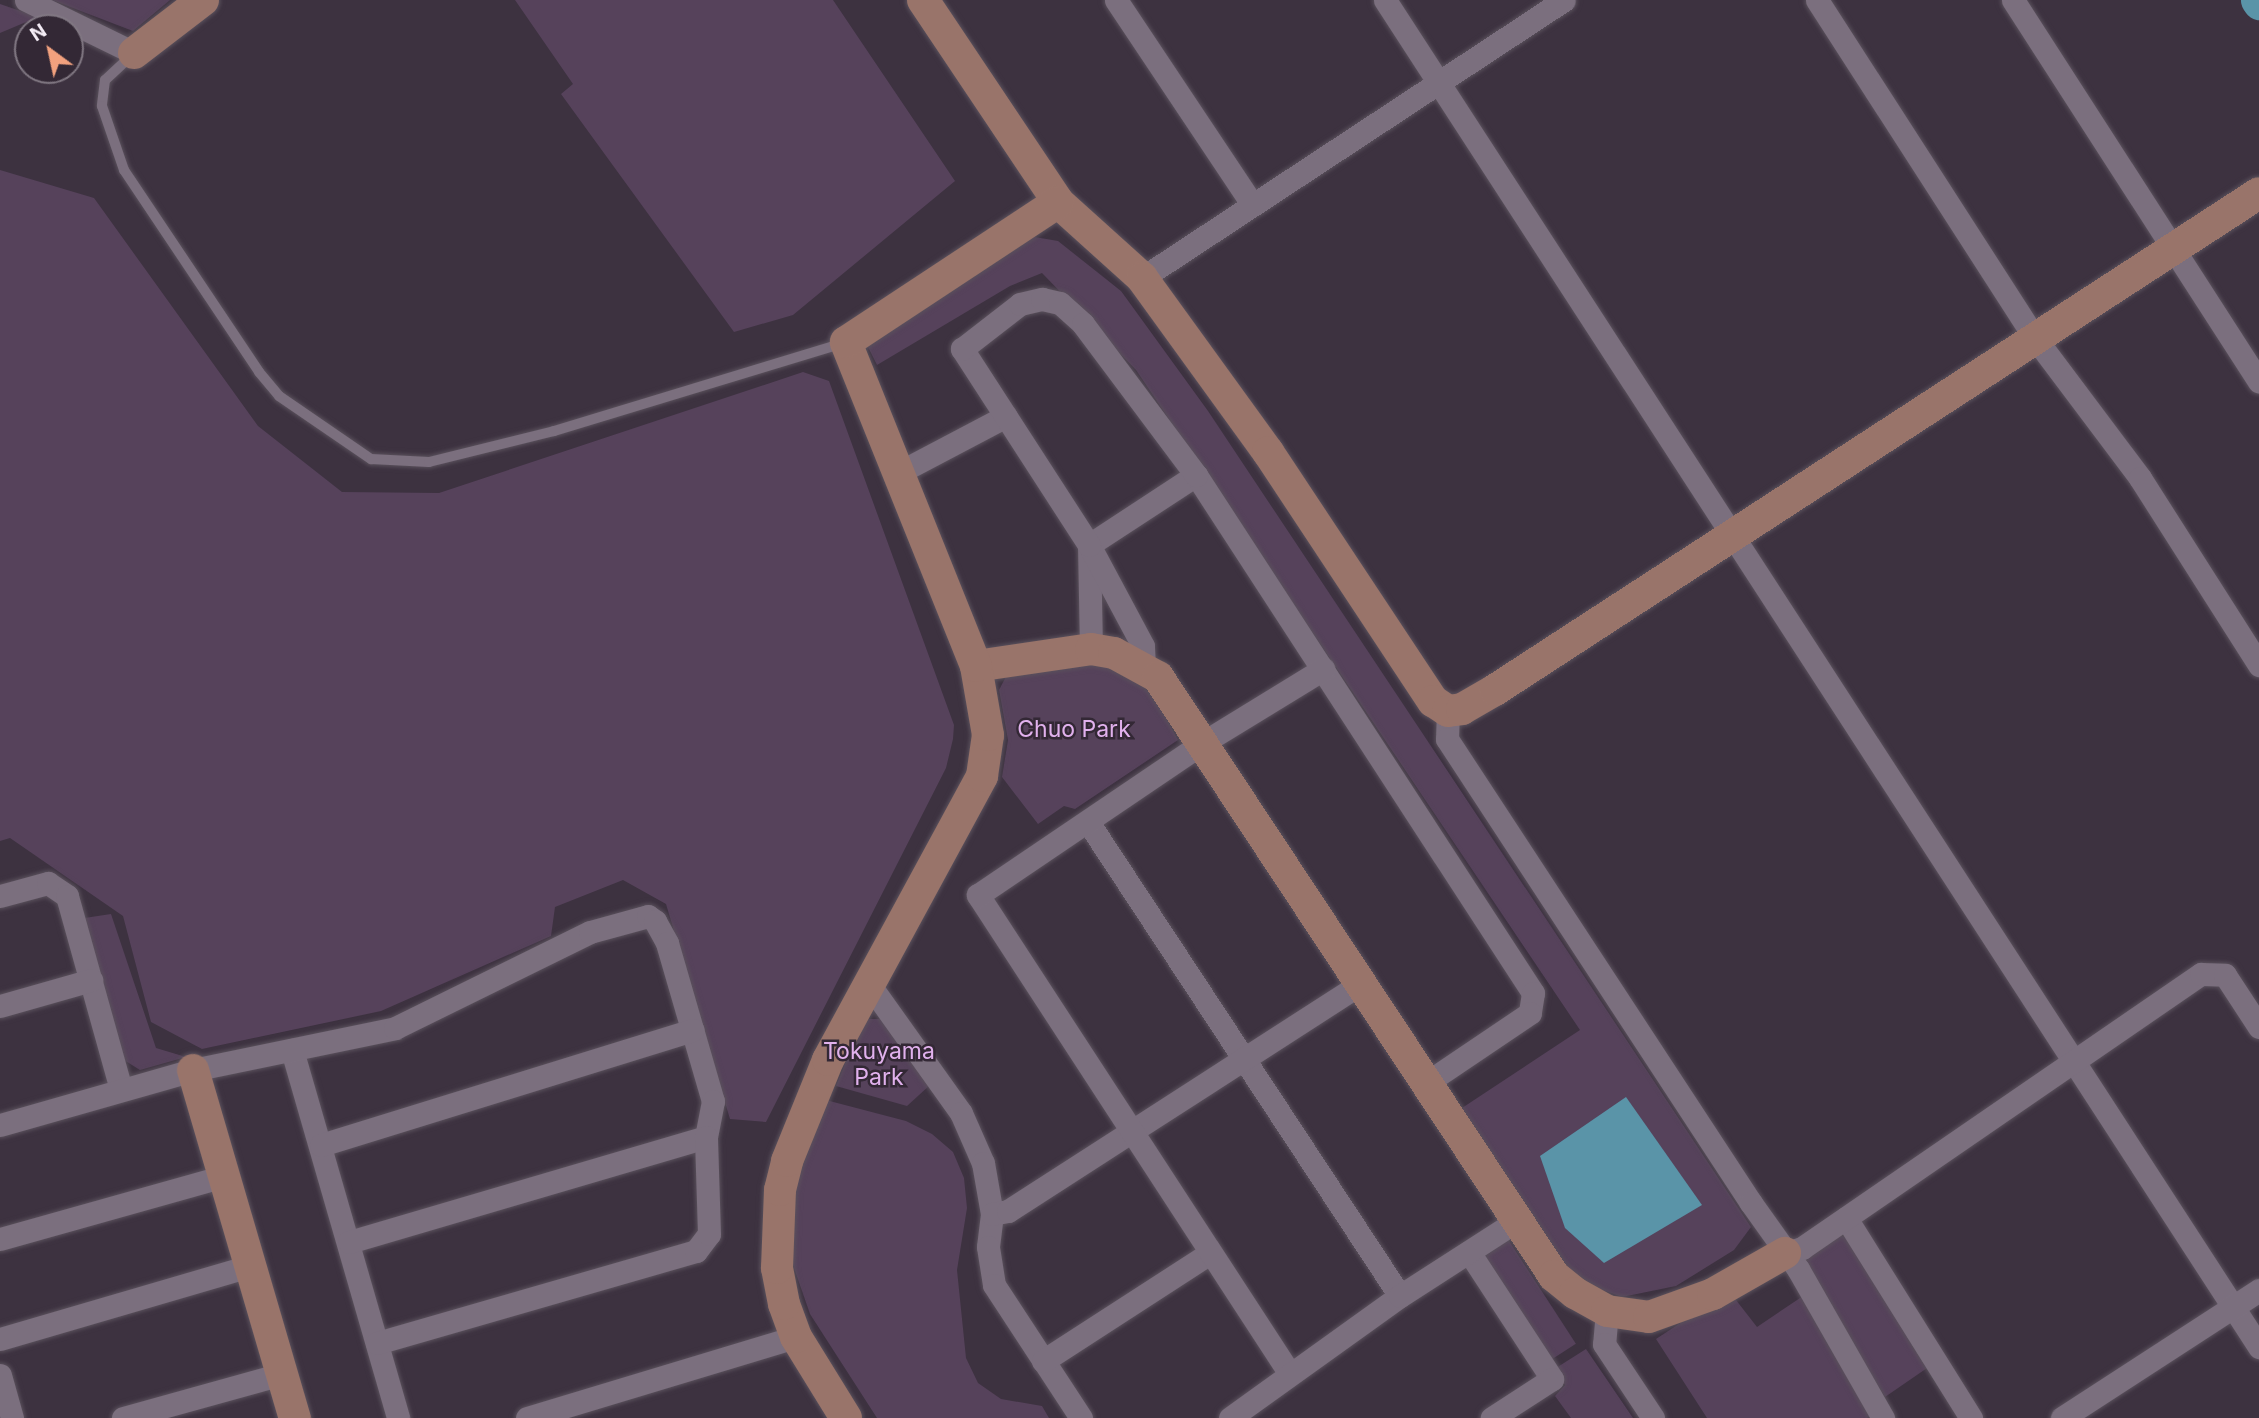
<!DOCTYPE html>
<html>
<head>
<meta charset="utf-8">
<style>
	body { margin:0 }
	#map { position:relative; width:2259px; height:1418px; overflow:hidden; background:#3d3240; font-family:Inter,sans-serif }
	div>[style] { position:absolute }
	.green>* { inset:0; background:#56425b; transform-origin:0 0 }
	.water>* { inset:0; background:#5a94a8 }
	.river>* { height:33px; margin:-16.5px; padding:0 16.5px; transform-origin:16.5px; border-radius:16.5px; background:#5a94a8 }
	.roads { filter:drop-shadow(0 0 2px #5a515c) drop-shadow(0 0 2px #5a515c) }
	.lane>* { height:10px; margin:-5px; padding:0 5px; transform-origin:5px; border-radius:5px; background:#7b6f7e }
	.street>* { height:23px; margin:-11.5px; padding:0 11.5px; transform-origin:11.5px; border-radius:11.5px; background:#7b6f7e }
	.secondary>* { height:32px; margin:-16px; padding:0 16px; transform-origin:16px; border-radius:16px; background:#99746a }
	span { translate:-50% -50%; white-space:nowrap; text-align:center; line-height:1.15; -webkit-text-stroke:5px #332835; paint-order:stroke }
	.park-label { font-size:23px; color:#e1b1ed }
	.north { position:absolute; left:14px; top:14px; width:70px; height:70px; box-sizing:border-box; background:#332835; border:2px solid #807782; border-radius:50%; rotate:327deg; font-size:19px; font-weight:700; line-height:28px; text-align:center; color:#f4edf6 }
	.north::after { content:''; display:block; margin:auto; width:24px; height:32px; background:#f2a17e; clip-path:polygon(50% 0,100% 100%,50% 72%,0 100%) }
</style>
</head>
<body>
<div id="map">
	<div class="green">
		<div style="clip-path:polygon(52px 0,170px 0,133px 31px)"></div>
		<div style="clip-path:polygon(515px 0,833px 0,955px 181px,793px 315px,734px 332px,561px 94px,573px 84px)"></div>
		<div style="clip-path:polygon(0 4px,38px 17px,0 33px)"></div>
		<div style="clip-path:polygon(0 170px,94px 198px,258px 426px,342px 492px,439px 493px,803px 372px,829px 381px,954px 725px,953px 739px,946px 768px,766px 1122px,730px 1119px,666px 904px,623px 880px,555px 907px,551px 936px,381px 1011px,202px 1049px,151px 1022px,123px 916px,10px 838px,0 841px)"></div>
		<div style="clip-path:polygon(1023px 235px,1058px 241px,1121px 291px,1208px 411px,1751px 1227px,1734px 1250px,1676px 1286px,1622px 1297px,1594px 1287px,1553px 1262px,1462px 1108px,1580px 1030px,1136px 370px,1042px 273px,1010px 286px,877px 365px,864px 339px)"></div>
		<div style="clip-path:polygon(1087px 661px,1126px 672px,1155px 697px,1178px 740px,1075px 809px,1064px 806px,1038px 824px,1002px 777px,1008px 740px,999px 690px,1010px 669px)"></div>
		<div style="clip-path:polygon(111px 914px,156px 1048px,186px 1057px,140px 1070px,124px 1060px,78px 919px)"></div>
		<div style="clip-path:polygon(863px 1019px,888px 1019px,930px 1085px,907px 1106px,836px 1086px)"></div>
		<div style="clip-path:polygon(822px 1099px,906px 1121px,932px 1134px,953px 1152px,964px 1178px,967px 1208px,957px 1270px,966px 1358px,978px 1383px,1001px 1399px,1042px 1406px,1049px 1418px,877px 1418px,810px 1314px,785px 1242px,799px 1143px)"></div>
		<div style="left:1504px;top:1233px;width:132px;height:29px;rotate:57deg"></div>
		<div style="clip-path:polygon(1840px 1234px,1849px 1240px,1930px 1366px,1885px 1397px,1802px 1260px)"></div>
		<div style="clip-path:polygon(1729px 1291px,1757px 1327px,1803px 1296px,1874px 1414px,1867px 1418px,1707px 1418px,1656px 1339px)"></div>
		<div style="clip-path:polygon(1586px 1349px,1633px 1418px,1571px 1418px,1555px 1396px,1565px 1385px,1556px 1368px)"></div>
	</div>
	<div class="water">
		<div style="clip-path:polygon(1626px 1097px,1702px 1205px,1604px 1263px,1565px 1228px,1540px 1156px)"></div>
	</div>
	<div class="river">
		<div style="left:2257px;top:0;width:4px;rotate:56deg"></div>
	</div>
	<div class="roads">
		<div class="lane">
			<div style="left:132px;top:55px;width:37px;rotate:137deg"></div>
			<div style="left:105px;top:80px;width:26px;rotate:97deg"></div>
			<div style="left:102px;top:106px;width:68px;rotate:71deg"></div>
			<div style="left:124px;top:170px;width:243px;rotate:56.2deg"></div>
			<div style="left:259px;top:372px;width:31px;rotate:50deg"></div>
			<div style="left:279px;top:396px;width:112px;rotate:34.4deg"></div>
			<div style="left:371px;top:459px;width:58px;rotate:3deg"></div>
			<div style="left:429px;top:462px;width:129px;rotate:-13.9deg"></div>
			<div style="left:554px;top:431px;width:302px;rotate:-16.9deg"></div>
		</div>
		<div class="street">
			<div style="left:26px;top:0;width:120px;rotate:26.1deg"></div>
			<div style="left:1116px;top:0;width:245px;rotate:56.3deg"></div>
			<div style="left:1385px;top:0;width:1606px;rotate:57.02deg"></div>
			<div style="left:1817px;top:0;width:402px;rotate:57.2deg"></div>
			<div style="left:2035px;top:338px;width:175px;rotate:53.1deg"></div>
			<div style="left:2140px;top:478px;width:222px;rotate:57.5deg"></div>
			<div style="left:2013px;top:0;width:454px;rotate:57.2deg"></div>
			<div style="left:1142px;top:278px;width:505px;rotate:-33.38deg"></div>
			<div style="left:896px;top:474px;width:124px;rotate:-27.8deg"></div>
			<div style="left:1091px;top:649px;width:104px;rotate:-91.1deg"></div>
			<div style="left:1089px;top:545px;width:128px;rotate:-33.2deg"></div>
			<div style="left:1196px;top:475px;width:618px;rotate:56.95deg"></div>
			<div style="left:1533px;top:993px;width:20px;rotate:99deg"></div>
			<div style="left:1530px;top:1013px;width:122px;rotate:146deg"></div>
			<div style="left:1144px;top:666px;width:20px;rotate:-93deg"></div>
			<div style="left:1143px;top:646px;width:115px;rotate:-118.1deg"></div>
			<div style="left:1089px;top:545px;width:234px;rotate:-122.9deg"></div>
			<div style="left:962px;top:349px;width:73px;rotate:-37.8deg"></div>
			<div style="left:1020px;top:304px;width:23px;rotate:-13deg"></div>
			<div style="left:1042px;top:299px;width:18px;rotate:13deg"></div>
			<div style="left:1060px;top:303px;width:31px;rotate:42deg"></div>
			<div style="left:1083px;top:324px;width:189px;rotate:53.2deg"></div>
			<div style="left:1448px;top:711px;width:28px;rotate:92deg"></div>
			<div style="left:1447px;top:739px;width:555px;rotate:56.77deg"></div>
			<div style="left:1751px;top:1203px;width:81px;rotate:54.5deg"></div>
			<div style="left:1798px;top:1269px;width:172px;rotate:60.3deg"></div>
			<div style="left:1088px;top:822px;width:567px;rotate:56.65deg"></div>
			<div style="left:0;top:896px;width:50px;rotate:-15.2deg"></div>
			<div style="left:48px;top:883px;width:23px;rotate:34deg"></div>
			<div style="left:67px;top:896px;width:201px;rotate:74.4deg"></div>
			<div style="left:869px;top:984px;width:158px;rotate:54.5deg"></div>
			<div style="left:961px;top:1113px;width:55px;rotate:66.3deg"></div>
			<div style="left:983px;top:1163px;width:52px;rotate:80deg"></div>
			<div style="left:992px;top:1214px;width:33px;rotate:97deg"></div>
			<div style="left:988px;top:1247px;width:38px;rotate:81deg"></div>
			<div style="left:994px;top:1285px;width:159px;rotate:56.8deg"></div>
			<div style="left:0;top:1006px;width:95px;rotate:-15.9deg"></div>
			<div style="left:292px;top:1050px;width:383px;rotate:73.9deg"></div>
			<div style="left:0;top:1125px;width:201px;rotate:-15.9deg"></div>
			<div style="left:193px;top:1070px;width:206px;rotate:-11.7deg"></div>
			<div style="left:395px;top:1028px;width:217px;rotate:-26.2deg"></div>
			<div style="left:590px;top:932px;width:60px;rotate:-15.4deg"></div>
			<div style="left:648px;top:916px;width:9px;rotate:36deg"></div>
			<div style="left:655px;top:921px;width:25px;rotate:61deg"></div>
			<div style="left:667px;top:943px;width:165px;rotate:73.8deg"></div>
			<div style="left:713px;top:1101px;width:37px;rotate:101deg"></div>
			<div style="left:706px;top:1137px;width:372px;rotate:163.6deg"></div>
			<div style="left:321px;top:1145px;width:389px;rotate:-17.2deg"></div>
			<div style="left:992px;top:1214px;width:16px;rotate:-11deg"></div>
			<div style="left:1008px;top:1211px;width:421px;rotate:-32.8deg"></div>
			<div style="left:1846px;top:1218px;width:236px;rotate:58deg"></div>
			<div style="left:0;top:1239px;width:233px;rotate:-15.7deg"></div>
			<div style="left:1469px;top:1252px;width:152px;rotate:56.8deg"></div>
			<div style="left:1552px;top:1379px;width:72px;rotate:147deg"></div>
			<div style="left:1785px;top:1253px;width:18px;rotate:-16deg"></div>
			<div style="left:1802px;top:1248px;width:484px;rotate:-34.5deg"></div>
			<div style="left:2201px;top:974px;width:24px;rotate:2deg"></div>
			<div style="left:2225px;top:975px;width:62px;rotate:56.8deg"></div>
			<div style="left:1607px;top:1311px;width:33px;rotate:95deg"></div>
			<div style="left:1604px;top:1344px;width:89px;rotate:56.5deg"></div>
			<div style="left:0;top:1339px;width:260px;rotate:-16.3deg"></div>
			<div style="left:377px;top:1343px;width:332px;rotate:-16.1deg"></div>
			<div style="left:696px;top:1251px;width:21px;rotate:-53deg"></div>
			<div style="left:709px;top:1234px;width:97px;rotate:-91.8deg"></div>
			<div style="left:1043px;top:1361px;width:199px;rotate:-32.9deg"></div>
			<div style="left:1290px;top:1374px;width:572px;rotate:-123.08deg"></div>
			<div style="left:978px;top:895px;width:273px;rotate:-34.1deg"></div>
			<div style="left:1204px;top:742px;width:140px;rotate:-31.5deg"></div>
			<div style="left:0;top:1375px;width:45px;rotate:74.4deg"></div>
			<div style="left:123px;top:1418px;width:165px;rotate:-15.5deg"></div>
			<div style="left:527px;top:1418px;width:281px;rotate:-16.8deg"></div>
			<div style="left:1230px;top:1418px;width:209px;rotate:-35.7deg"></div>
			<div style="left:1400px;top:1296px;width:140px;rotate:-32.8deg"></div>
			<div style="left:2062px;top:1418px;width:235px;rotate:-33deg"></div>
		</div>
		<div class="secondary">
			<div style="left:923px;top:0;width:243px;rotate:56.2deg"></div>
			<div style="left:1058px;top:202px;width:113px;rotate:42.1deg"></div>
			<div style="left:1142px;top:278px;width:215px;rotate:54.1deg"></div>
			<div style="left:1268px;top:452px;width:299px;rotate:56.5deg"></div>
			<div style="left:1433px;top:701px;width:18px;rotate:34deg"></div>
			<div style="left:1448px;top:711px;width:14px;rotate:-8deg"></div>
			<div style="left:1462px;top:709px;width:38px;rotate:-30deg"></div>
			<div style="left:1495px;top:690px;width:911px;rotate:-33.04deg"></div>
			<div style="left:134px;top:53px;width:87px;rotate:-37.5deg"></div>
			<div style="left:976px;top:666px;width:116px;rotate:-8.4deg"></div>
			<div style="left:1091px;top:649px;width:23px;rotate:10deg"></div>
			<div style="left:1114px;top:653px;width:50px;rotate:28.6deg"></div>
			<div style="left:1158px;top:677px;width:718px;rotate:56.53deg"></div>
			<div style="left:1554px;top:1276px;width:27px;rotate:39deg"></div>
			<div style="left:1575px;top:1293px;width:37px;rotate:29deg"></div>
			<div style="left:1607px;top:1311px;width:42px;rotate:8.1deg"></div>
			<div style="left:1649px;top:1317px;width:68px;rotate:-19.8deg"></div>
			<div style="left:1713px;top:1294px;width:83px;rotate:-29.7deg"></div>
			<div style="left:193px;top:1070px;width:363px;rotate:73.7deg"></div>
			<div style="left:846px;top:1418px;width:95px;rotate:-121.7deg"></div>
			<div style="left:796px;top:1337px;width:35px;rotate:-110deg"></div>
			<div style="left:784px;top:1304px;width:37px;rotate:-101deg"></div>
			<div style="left:777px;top:1268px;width:78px;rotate:-87.8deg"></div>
			<div style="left:780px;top:1190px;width:30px;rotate:-76deg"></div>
			<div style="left:787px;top:1161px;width:109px;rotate:-67.9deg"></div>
			<div style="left:828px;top:1060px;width:323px;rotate:-61.5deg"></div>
			<div style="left:982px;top:776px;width:41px;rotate:-81.7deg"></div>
			<div style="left:988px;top:735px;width:70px;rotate:-99.9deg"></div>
			<div style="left:976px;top:666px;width:349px;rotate:-111.9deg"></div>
			<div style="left:846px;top:342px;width:254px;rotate:-33.4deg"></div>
		</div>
	</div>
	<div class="park-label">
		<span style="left:1074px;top:729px">Chuo Park</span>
		<span style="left:879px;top:1064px">Tokuyama<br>Park</span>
	</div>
	<div class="north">N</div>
</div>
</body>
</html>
